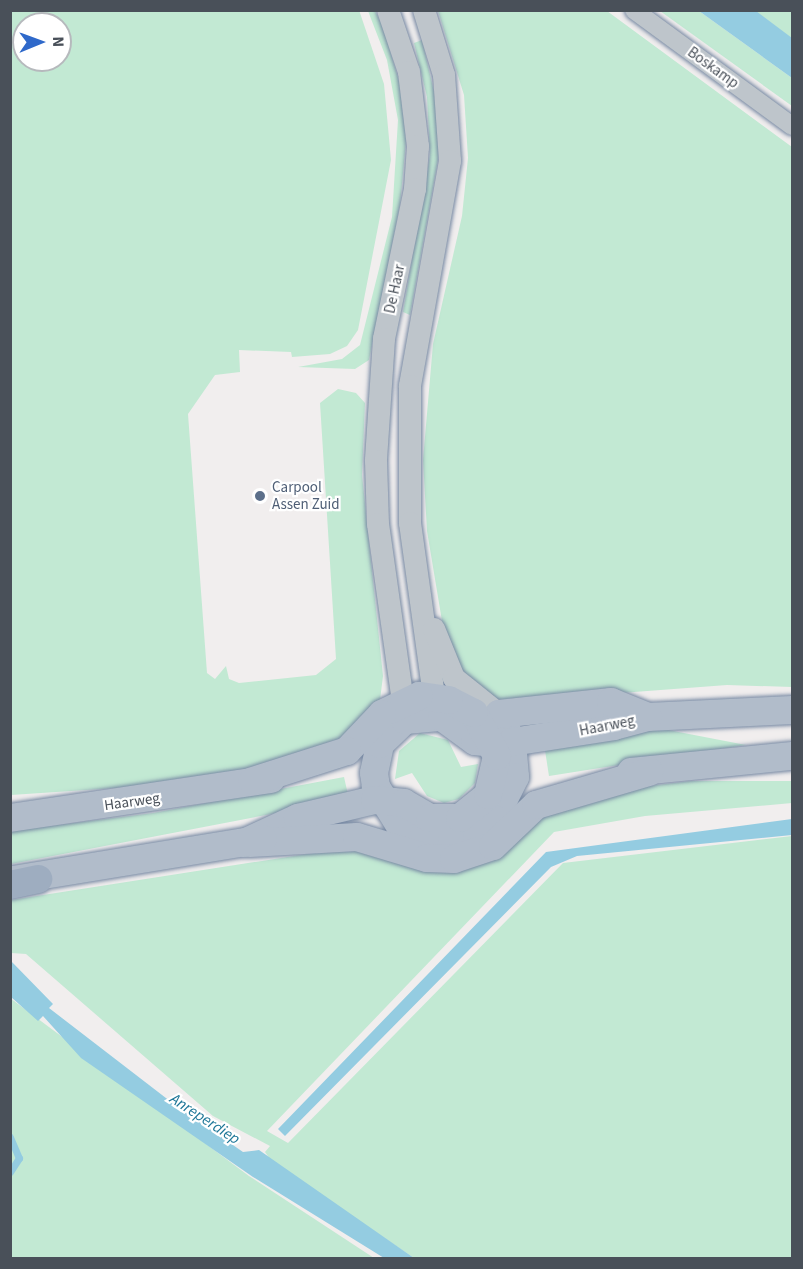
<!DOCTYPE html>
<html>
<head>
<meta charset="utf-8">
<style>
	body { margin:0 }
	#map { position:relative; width:803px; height:1269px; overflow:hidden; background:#f1eeee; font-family:"Source Sans 3",sans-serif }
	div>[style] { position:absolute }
	.green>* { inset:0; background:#c2e9d3 }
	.water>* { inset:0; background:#94cce1 }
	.stream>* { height:7px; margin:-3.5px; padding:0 3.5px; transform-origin:3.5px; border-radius:3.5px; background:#94cce1 }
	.roads { filter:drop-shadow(0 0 2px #7789a3) drop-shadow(0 0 2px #7789a3) }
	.minor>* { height:18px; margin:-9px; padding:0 9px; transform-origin:9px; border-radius:9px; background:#bec5cb }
	.tertiary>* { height:22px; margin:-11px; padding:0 11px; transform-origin:11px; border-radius:11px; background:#bec5cb }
	.primary>* { height:28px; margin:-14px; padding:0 14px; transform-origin:14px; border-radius:14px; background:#b1bcca }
	.trunk>* { height:28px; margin:-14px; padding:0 14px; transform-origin:14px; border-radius:14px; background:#9eadc0 }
	.dots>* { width:16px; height:16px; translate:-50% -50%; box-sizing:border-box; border:3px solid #fff; border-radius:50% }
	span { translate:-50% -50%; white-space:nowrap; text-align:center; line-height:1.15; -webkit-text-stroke:4.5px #fff; paint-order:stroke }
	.street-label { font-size:15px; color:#495059 }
	.service-label { font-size:15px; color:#4e5e75 }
	.left { translate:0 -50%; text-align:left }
	.water-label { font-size:16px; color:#1d7697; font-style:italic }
	.frame { position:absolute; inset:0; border:12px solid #495059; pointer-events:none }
	.north { position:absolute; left:12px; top:12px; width:60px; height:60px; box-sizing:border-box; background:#fff; border:2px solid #b6b9bd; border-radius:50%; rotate:89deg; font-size:16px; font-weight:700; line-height:24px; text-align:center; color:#495059 }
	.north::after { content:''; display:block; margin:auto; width:21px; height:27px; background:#2f69ca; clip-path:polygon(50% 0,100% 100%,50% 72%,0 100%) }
</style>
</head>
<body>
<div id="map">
	<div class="green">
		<div style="clip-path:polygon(evenodd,359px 10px,384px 84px,391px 160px,358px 330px,347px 346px,330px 354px,292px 357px,291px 352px,239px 350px,240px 372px,215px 375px,188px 414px,207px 673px,215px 679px,226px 666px,229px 679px,239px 683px,316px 675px,336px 659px,320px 403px,338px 389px,356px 393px,365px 403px,362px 475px,383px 676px,380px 700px,349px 738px,247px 769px,146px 786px,11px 795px,10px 11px,359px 10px,24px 24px,60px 24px,60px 60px,24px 60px,24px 24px)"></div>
		<div style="clip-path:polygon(368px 11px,375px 11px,383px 27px,401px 88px,406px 141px,400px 205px,369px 360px,355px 369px,298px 367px,342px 359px,360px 345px,392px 217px,398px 120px,387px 60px)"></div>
		<div style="clip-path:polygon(438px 11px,607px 11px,792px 147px,792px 687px,727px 685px,501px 702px,466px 677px,444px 633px,427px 531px,423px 460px,433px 344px,462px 216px,468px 158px,464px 95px)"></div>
		<div style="clip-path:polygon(660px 11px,699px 11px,792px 78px,792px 106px)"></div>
		<div style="clip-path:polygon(744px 11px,792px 11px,792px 47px)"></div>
		<div style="clip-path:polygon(422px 40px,435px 96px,439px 154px,410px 315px,403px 312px,430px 155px,427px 97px,414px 43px)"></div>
		<div style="clip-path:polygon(663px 729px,746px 745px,549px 776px,544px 744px)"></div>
		<div style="clip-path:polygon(420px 733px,448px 740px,461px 767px,478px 764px,475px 783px,459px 799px,444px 803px,427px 796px,412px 773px,395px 779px,399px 751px)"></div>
		<div style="clip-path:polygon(344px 777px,349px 799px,11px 864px,10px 831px,153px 813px)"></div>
		<div style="clip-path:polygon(691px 781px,792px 781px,792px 803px,645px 816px,554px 832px,267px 1131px,288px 1143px,563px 863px,792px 836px,792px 1258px,414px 1258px,272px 1162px,265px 1152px,270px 1146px,213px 1116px,26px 954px,11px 953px,11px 900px,531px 819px,623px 789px)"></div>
		<div style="clip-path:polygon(10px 998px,249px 1176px,374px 1258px,11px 1258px)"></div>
	</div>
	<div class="water">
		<div style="clip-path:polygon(699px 11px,756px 11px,792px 38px,792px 78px)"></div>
		<div style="clip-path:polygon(792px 819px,792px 835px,577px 856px,551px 867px,285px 1136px,278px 1129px,546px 852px)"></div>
		<div style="clip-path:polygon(11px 961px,53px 1004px,49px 1008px,175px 1105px,243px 1152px,259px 1150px,414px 1258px,384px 1258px,253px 1177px,81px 1058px,43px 1016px,38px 1021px,11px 997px)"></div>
	</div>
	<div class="stream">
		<div style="left:10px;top:1137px;width:23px;rotate:67deg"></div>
		<div style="left:19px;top:1158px;width:17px;rotate:123deg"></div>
	</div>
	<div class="roads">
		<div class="minor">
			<div style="left:634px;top:10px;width:196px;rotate:36.3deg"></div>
		</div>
		<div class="tertiary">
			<div style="left:388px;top:10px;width:65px;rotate:71.3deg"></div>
			<div style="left:409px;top:72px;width:75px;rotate:83.1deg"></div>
			<div style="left:418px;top:146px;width:43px;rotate:94deg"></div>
			<div style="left:415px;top:189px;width:153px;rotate:101.7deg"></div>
			<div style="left:384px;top:339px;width:122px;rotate:93.8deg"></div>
			<div style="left:376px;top:461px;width:63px;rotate:88.2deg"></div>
			<div style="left:378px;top:524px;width:194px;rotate:82deg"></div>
			<div style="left:424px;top:10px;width:68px;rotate:72.9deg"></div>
			<div style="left:444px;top:75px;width:86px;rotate:86deg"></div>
			<div style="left:450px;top:161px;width:229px;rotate:100.1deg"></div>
			<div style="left:410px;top:386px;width:137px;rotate:90deg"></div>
			<div style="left:410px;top:523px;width:175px;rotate:82.1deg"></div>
			<div style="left:434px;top:629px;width:53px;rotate:67.8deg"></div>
			<div style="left:454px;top:678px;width:58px;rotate:38.7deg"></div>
		</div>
		<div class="primary">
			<div style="left:499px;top:714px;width:31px;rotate:65deg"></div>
			<div style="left:512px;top:742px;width:35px;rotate:85deg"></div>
			<div style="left:515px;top:777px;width:47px;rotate:116.6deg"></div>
			<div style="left:494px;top:819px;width:48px;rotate:155.6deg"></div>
			<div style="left:450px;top:839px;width:25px;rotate:-175deg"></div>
			<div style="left:425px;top:837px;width:29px;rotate:-153deg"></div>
			<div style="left:399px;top:824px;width:44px;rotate:-121.9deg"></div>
			<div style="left:376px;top:787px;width:14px;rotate:-98deg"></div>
			<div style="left:374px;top:773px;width:30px;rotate:-78deg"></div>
			<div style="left:380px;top:744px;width:35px;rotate:-44deg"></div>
			<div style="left:405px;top:720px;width:37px;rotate:-5deg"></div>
			<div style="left:442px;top:717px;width:41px;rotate:36deg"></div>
			<div style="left:475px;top:741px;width:19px;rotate:6deg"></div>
			<div style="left:494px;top:743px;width:18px;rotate:-3deg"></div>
			<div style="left:512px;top:742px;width:103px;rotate:-8.9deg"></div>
			<div style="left:614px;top:726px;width:35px;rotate:-15deg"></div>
			<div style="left:648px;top:717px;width:144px;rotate:-2.8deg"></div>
			<div style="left:499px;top:714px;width:113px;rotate:-6.1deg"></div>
			<div style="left:611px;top:702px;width:40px;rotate:22deg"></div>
			<div style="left:631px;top:772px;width:162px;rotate:-5.7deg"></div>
			<div style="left:10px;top:818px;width:264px;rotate:-8.5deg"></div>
			<div style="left:244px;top:843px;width:60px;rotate:-24.8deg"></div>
			<div style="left:298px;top:818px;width:79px;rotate:-13.2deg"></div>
			<div style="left:375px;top:800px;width:29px;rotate:6deg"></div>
			<div style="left:404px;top:803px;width:30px;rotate:30deg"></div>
			<div style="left:430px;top:818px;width:30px"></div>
			<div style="left:460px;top:818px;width:36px;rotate:-39deg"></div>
			<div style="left:488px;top:795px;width:40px;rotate:-77deg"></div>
			<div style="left:497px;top:756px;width:49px;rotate:-118.1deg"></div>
			<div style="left:474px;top:713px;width:28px;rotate:-153deg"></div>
			<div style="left:449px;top:700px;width:30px;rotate:-172deg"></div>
			<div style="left:419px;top:696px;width:41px;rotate:154.1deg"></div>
			<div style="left:382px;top:714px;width:51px;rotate:133.4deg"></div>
			<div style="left:347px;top:751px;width:99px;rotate:162.3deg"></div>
			<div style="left:250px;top:843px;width:107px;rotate:-3.2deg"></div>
			<div style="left:357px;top:837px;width:73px;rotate:16.7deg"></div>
			<div style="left:427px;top:858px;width:27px;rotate:2deg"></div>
			<div style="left:454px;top:859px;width:41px;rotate:-18.4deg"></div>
			<div style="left:493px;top:846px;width:59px;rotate:-43.6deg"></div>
			<div style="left:536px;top:805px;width:118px;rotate:-16.3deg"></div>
			<div style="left:13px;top:880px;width:253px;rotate:-9.3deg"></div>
		</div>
		<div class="trunk">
			<div style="left:10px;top:885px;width:29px;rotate:-12deg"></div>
		</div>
	</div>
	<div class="dots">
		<div style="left:260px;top:496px;background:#5c6f8a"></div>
	</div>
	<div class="street-label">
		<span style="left:713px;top:68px;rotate:36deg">Boskamp</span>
		<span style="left:395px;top:289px;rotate:-78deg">De Haar</span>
		<span style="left:607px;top:726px;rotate:-11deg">Haarweg</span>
		<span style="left:132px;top:802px;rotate:-8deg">Haarweg</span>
	</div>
	<div class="service-label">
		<span class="left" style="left:272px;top:496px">Carpool<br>Assen Zuid</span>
	</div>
	<div class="water-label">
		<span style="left:205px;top:1119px;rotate:33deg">Anreperdiep</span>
	</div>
	<div class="frame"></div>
	<div class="north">N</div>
</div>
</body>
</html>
